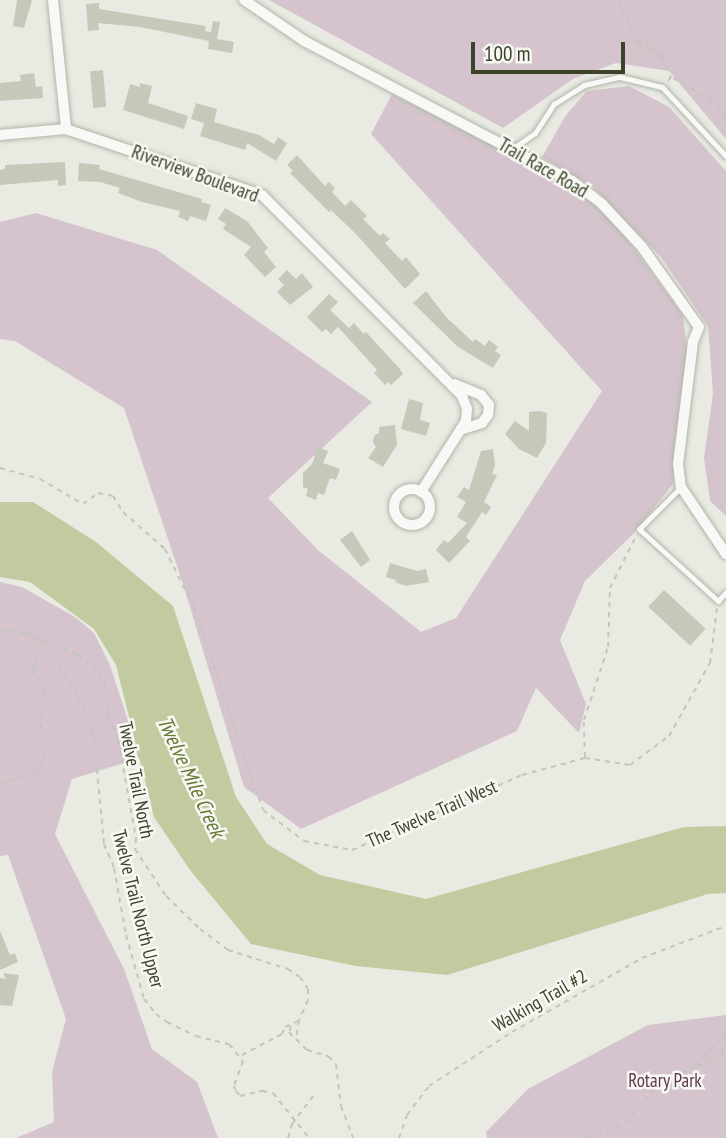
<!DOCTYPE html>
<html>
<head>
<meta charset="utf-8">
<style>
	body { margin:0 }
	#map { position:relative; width:726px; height:1138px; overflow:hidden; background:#e9ebe3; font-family:"PT Sans Narrow",sans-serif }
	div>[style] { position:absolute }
	.green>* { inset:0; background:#d5c4cd }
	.water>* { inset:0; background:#c1cb9f }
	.building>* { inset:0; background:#c4c9ba; transform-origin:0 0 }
	.path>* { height:2px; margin-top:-1px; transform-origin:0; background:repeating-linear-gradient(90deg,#c3c6bd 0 5px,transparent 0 10px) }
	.roads { filter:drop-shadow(0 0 2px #b1b6a8) drop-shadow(0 0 2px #b1b6a8) }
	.lane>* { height:5px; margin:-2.5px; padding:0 2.5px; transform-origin:2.5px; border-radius:2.5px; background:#f8f9f6 }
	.street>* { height:10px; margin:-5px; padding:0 5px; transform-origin:5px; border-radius:5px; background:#f8f9f6 }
	.street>.ring { margin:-5px; padding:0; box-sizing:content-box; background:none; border:10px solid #f8f9f6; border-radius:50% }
	span { translate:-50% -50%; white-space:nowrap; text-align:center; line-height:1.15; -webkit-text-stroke:5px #f7f8f3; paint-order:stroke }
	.street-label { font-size:19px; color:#3b442b }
	.park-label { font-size:19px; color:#60384b }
	.water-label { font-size:21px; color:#667835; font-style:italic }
	.scale { position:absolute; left:471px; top:42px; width:154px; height:32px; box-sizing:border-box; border:4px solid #3b442b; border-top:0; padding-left:9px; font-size:21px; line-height:24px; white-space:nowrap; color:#3b442b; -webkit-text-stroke:5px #f7f8f3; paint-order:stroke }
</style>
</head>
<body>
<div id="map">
	<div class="green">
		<div style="clip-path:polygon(269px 0,726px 0,726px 139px,669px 71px,616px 63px,573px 79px,503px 128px)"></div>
		<div style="clip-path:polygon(629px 86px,669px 107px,726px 171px,726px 516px,710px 501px,704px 458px,713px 394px,708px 326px,661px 257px,593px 187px,542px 157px,566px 115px,587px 91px)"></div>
		<div style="clip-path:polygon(392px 94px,567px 183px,614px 221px,683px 315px,689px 368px,673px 484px,634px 533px,585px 581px,560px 640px,586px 704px,579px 733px,536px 688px,517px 731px,301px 829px,244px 787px,183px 584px,124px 408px,15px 341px,0 339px,0 222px,36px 213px,157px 250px,372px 402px,268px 498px,318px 550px,421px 632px,456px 618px,602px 391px,371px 134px)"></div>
		<div style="clip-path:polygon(0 582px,22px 587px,75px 617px,94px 633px,110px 665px,140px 758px,72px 779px,55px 834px,124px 969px,152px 1049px,197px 1082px,218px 1138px,16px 1138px,54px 1122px,52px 1072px,66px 1019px,8px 855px,0 856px)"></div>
		<div style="clip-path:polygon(726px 1015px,726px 1138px,487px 1138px,486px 1132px,528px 1089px,648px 1025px)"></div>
	</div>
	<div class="water">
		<div style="clip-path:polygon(0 502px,33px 502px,96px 542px,173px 606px,236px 797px,267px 844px,320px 875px,426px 899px,684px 827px,726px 826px,726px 893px,708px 894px,447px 975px,356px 966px,251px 944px,190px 870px,154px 817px,116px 665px,94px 629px,30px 582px,0 577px)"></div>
	</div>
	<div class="building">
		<div style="clip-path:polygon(17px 0,32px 0,24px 28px,13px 26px)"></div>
		<div style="clip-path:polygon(99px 3px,99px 9px,206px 26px,205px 31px,211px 32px,213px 21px,220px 22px,217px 39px,234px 42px,232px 53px,208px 49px,209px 41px,140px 27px,98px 23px,99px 30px,88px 31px,86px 4px)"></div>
		<div style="left:103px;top:70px;width:37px;height:13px;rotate:85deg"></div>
		<div style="clip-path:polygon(34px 73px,36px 87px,42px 86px,43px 98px,0 101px,0 83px,21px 81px,20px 75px)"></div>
		<div style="clip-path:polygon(140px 83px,152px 86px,148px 103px,188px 116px,184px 129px,123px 110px,130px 84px,140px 87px)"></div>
		<div style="clip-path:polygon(196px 103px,217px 109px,214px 122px,259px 135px,274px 144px,278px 137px,287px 143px,276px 161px,247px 143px,245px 150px,200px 136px,204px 123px,191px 119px)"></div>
		<div style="clip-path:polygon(297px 155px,325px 186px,329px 182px,335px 188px,332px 192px,345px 206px,351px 200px,367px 216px,363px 219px,380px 236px,383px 233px,390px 239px,385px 243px,402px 261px,406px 257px,411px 263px,420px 274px,405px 289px,356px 234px,331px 210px,329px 212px,290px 173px,293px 171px,287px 165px)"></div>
		<div style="clip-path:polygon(65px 162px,66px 185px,58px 186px,58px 180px,0 185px,0 170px,5px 169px,5px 165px)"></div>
		<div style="clip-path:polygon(79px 163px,100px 165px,99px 169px,202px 199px,201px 202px,211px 205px,206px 221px,190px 216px,188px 221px,178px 217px,180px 211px,142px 202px,118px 193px,120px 188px,100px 182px,78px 181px)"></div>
		<div style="clip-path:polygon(225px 208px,247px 221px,268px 248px,264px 252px,276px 267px,265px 277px,244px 255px,251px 247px,223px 229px,226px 224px,218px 219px)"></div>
		<div style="clip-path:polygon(287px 270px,296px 279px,302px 273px,313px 287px,290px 305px,277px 292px,284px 285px,278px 279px)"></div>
		<div style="clip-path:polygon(426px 291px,446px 317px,473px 342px,475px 339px,485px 346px,489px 340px,498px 347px,495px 351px,501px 355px,493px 368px,458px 347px,413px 303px)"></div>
		<div style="clip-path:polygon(329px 294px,338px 302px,330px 310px,349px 328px,354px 323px,364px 334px,366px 332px,399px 368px,403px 374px,391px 385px,388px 382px,385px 385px,374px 373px,377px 370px,338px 327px,331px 334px,326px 329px,322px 332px,307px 317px)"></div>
		<div style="clip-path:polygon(409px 399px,423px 403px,420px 420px,430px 423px,426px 436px,401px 429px)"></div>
		<div style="clip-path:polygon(539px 411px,547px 413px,546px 443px,537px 458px,519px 449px,505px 434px,515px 421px,529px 431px,529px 412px)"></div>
		<div style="clip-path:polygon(395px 425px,397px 445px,383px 467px,368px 458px,376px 447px,373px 442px,374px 436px,379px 433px,379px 427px)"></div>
		<div style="clip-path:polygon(318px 447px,328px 451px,323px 463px,340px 469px,336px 480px,330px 478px,324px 495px,318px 493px,316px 500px,306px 496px,308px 489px,303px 487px,303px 473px,312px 464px)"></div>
		<div style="clip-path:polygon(493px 449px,495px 466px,492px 474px,497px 475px,484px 502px,491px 507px,486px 515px,482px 512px,466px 537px,470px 541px,449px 563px,436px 550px,444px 540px,448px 543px,467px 523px,457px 517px,466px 502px,457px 497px,464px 487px,469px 490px,481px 451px)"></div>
		<div style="clip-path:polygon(352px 531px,370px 560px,361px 567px,340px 540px)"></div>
		<div style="clip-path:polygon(390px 563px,417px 571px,426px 569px,429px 582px,406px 586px,395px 582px,396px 580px,386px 577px)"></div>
		<div style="left:664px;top:590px;width:57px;height:23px;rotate:43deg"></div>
		<div style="clip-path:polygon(0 931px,10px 955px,15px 953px,18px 962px,0 970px)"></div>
		<div style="clip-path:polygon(3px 973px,19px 975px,12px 1006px,0 1005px,0 978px,6px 979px)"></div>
	</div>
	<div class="path">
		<div style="left:618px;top:0;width:45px;rotate:66.3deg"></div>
		<div style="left:636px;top:41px;width:18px;rotate:19deg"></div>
		<div style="left:653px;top:47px;width:13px;rotate:48deg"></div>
		<div style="left:662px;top:57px;width:22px;rotate:66deg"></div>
		<div style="left:671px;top:77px;width:5px;rotate:127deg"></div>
		<div style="left:639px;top:44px;width:26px;rotate:31deg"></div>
		<div style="left:673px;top:78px;width:43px;rotate:29.6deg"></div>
		<div style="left:710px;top:99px;width:26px;rotate:51deg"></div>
		<div style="left:0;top:468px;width:41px;rotate:15.4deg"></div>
		<div style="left:40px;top:479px;width:50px;rotate:30.2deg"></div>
		<div style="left:83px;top:504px;width:19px;rotate:-36deg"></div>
		<div style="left:98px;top:493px;width:15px;rotate:11deg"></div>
		<div style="left:113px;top:496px;width:19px;rotate:58deg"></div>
		<div style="left:123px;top:512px;width:56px;rotate:41.4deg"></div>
		<div style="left:165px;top:549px;width:66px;rotate:63.8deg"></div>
		<div style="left:194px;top:608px;width:213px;rotate:71.1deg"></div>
		<div style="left:263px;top:810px;width:51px;rotate:37.1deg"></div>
		<div style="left:304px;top:841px;width:49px;rotate:10.6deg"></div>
		<div style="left:352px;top:850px;width:186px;rotate:-23.8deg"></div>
		<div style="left:522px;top:775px;width:65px;rotate:-15.1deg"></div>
		<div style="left:585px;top:758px;width:46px;rotate:8.8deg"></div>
		<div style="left:630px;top:765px;width:49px;rotate:-36.6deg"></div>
		<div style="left:669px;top:736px;width:84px;rotate:-60.7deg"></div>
		<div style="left:710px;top:663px;width:55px;rotate:-82.7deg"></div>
		<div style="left:0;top:630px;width:26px;rotate:7deg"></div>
		<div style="left:26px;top:633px;width:56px;rotate:22.9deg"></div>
		<div style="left:78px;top:655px;width:19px;rotate:35deg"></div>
		<div style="left:94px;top:666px;width:20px;rotate:60deg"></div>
		<div style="left:104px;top:683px;width:34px;rotate:82deg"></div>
		<div style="left:109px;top:717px;width:24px;rotate:68deg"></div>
		<div style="left:118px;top:739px;width:101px;rotate:79.7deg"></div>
		<div style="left:136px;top:838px;width:11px;rotate:95deg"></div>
		<div style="left:135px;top:849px;width:56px;rotate:56.6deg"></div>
		<div style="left:166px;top:896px;width:47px;rotate:44.1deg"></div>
		<div style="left:200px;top:929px;width:35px;rotate:37deg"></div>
		<div style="left:228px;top:950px;width:63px;rotate:17.6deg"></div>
		<div style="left:288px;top:969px;width:14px;rotate:34deg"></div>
		<div style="left:300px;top:977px;width:14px;rotate:56deg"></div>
		<div style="left:308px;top:989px;width:11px;rotate:90deg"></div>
		<div style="left:308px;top:1000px;width:22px;rotate:114deg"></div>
		<div style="left:299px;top:1020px;width:19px;rotate:99deg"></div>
		<div style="left:296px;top:1039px;width:16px;rotate:45deg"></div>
		<div style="left:307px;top:1050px;width:22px;rotate:16deg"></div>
		<div style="left:328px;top:1056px;width:11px;rotate:45deg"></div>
		<div style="left:336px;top:1064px;width:42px;rotate:83.2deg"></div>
		<div style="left:341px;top:1106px;width:34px;rotate:69deg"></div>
		<div style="left:41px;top:641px;width:58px;rotate:55.5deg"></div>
		<div style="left:74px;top:689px;width:44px;rotate:64.6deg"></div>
		<div style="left:93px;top:729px;width:116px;rotate:84.5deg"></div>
		<div style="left:104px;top:844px;width:26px;rotate:67deg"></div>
		<div style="left:114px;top:868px;width:68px;rotate:79.8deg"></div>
		<div style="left:126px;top:935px;width:66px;rotate:74.3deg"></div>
		<div style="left:144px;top:999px;width:19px;rotate:51deg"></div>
		<div style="left:156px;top:1014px;width:14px;rotate:36deg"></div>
		<div style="left:167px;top:1022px;width:32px;rotate:26deg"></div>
		<div style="left:196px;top:1036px;width:34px;rotate:14deg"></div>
		<div style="left:229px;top:1044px;width:22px;rotate:51deg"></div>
		<div style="left:243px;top:1061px;width:27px;rotate:110deg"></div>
		<div style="left:234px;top:1086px;width:5px;rotate:68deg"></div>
		<div style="left:236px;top:1091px;width:6px;rotate:51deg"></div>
		<div style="left:240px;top:1096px;width:23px;rotate:-13deg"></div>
		<div style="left:262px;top:1091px;width:11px;rotate:10deg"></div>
		<div style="left:273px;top:1093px;width:58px;rotate:51.3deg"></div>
		<div style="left:585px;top:757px;width:37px;rotate:-92deg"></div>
		<div style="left:584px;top:720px;width:77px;rotate:-71.8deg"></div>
		<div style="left:608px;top:647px;width:59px;rotate:-88.1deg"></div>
		<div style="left:610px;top:588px;width:56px;rotate:-63.4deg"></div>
		<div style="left:0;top:784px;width:36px;rotate:-18deg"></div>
		<div style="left:34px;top:773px;width:18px;rotate:-56deg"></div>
		<div style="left:44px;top:758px;width:30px;rotate:-96deg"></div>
		<div style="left:41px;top:728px;width:37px;rotate:-85deg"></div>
		<div style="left:44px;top:691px;width:24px;rotate:-118deg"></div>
		<div style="left:33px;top:670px;width:29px;rotate:-74deg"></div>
		<div style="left:291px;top:1026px;width:6px;rotate:108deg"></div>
		<div style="left:289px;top:1032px;width:9px;rotate:49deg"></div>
		<div style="left:242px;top:1055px;width:45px;rotate:-27.7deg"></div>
		<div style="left:282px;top:1034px;width:8px;rotate:-67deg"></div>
		<div style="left:285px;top:1027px;width:14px;rotate:-25deg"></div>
		<div style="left:721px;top:1055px;width:9px;rotate:-54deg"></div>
		<div style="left:697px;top:1066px;width:31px;rotate:-19deg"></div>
		<div style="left:288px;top:1138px;width:15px;rotate:-74deg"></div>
		<div style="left:292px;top:1124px;width:38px;rotate:-53deg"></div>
		<div style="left:399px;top:1138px;width:24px;rotate:-71deg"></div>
		<div style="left:407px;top:1115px;width:36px;rotate:-53deg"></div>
		<div style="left:429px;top:1086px;width:99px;rotate:-33deg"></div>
		<div style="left:512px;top:1032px;width:150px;rotate:-29.6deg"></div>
		<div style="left:642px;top:958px;width:90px;rotate:-20.9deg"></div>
		<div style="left:588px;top:1138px;width:40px;rotate:-22deg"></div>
		<div style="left:625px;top:1123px;width:48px;rotate:-49.3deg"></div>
		<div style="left:656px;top:1087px;width:45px;rotate:-27.7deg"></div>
		<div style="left:696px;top:1066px;width:45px;rotate:-48.6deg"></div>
	</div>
	<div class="roads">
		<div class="lane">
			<div style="left:512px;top:149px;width:28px;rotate:-35deg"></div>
			<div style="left:535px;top:133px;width:35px;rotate:-57deg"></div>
			<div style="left:554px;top:104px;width:36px;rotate:-32deg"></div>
			<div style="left:584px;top:85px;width:37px;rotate:-13deg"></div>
			<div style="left:620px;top:77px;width:43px;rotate:13.4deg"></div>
			<div style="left:662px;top:87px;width:94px;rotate:47.2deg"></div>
			<div style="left:681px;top:487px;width:59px;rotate:135deg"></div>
			<div style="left:639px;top:529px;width:107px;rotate:42.3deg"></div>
			<div style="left:718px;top:601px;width:12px;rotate:-48deg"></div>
		</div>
		<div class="street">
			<div style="left:53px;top:0;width:130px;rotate:84.2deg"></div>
			<div style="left:244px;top:0;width:73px;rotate:34.3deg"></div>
			<div style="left:304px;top:41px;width:302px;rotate:27.6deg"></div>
			<div style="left:572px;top:181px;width:38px;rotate:37deg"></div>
			<div style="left:602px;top:204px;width:59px;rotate:47.1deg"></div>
			<div style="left:642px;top:247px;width:98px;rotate:54.5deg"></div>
			<div style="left:699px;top:327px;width:16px;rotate:112deg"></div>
			<div style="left:693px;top:342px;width:123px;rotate:97deg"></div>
			<div style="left:678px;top:464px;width:23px;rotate:83deg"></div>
			<div style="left:681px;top:487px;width:81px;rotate:56.1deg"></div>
			<div style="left:0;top:135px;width:66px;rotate:-5.2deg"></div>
			<div style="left:66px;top:129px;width:207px;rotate:18.6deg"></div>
			<div style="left:262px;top:195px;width:284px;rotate:45.1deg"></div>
			<div style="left:462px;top:396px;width:14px;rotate:69deg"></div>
			<div style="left:467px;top:409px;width:12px;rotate:95deg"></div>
			<div style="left:466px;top:421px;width:84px;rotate:122.4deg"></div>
			<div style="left:454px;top:384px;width:29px;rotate:22deg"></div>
			<div style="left:481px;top:395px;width:13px;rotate:51deg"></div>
			<div style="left:489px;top:405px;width:10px;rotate:96deg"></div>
			<div style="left:488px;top:415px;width:10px;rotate:127deg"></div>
			<div style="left:482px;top:423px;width:23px;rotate:162deg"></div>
			<div class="ring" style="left:394px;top:489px;width:26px;height:26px"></div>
		</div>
	</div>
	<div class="street-label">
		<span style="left:543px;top:168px;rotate:30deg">Trail Race Road</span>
		<span style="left:195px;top:174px;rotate:20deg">Riverview Boulevard</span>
		<span style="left:136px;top:780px;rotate:79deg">Twelve Trail North</span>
		<span style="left:432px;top:814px;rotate:-24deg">The Twelve Trail West</span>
		<span style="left:138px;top:909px;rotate:76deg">Twelve Trail North Upper</span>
		<span style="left:540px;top:1001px;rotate:-30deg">Walking Trail #2</span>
	</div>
	<div class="park-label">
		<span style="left:665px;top:1081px">Rotary Park</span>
	</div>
	<div class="water-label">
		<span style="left:191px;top:777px;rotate:65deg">Twelve Mile Creek</span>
	</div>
	<div class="scale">100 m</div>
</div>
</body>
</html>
